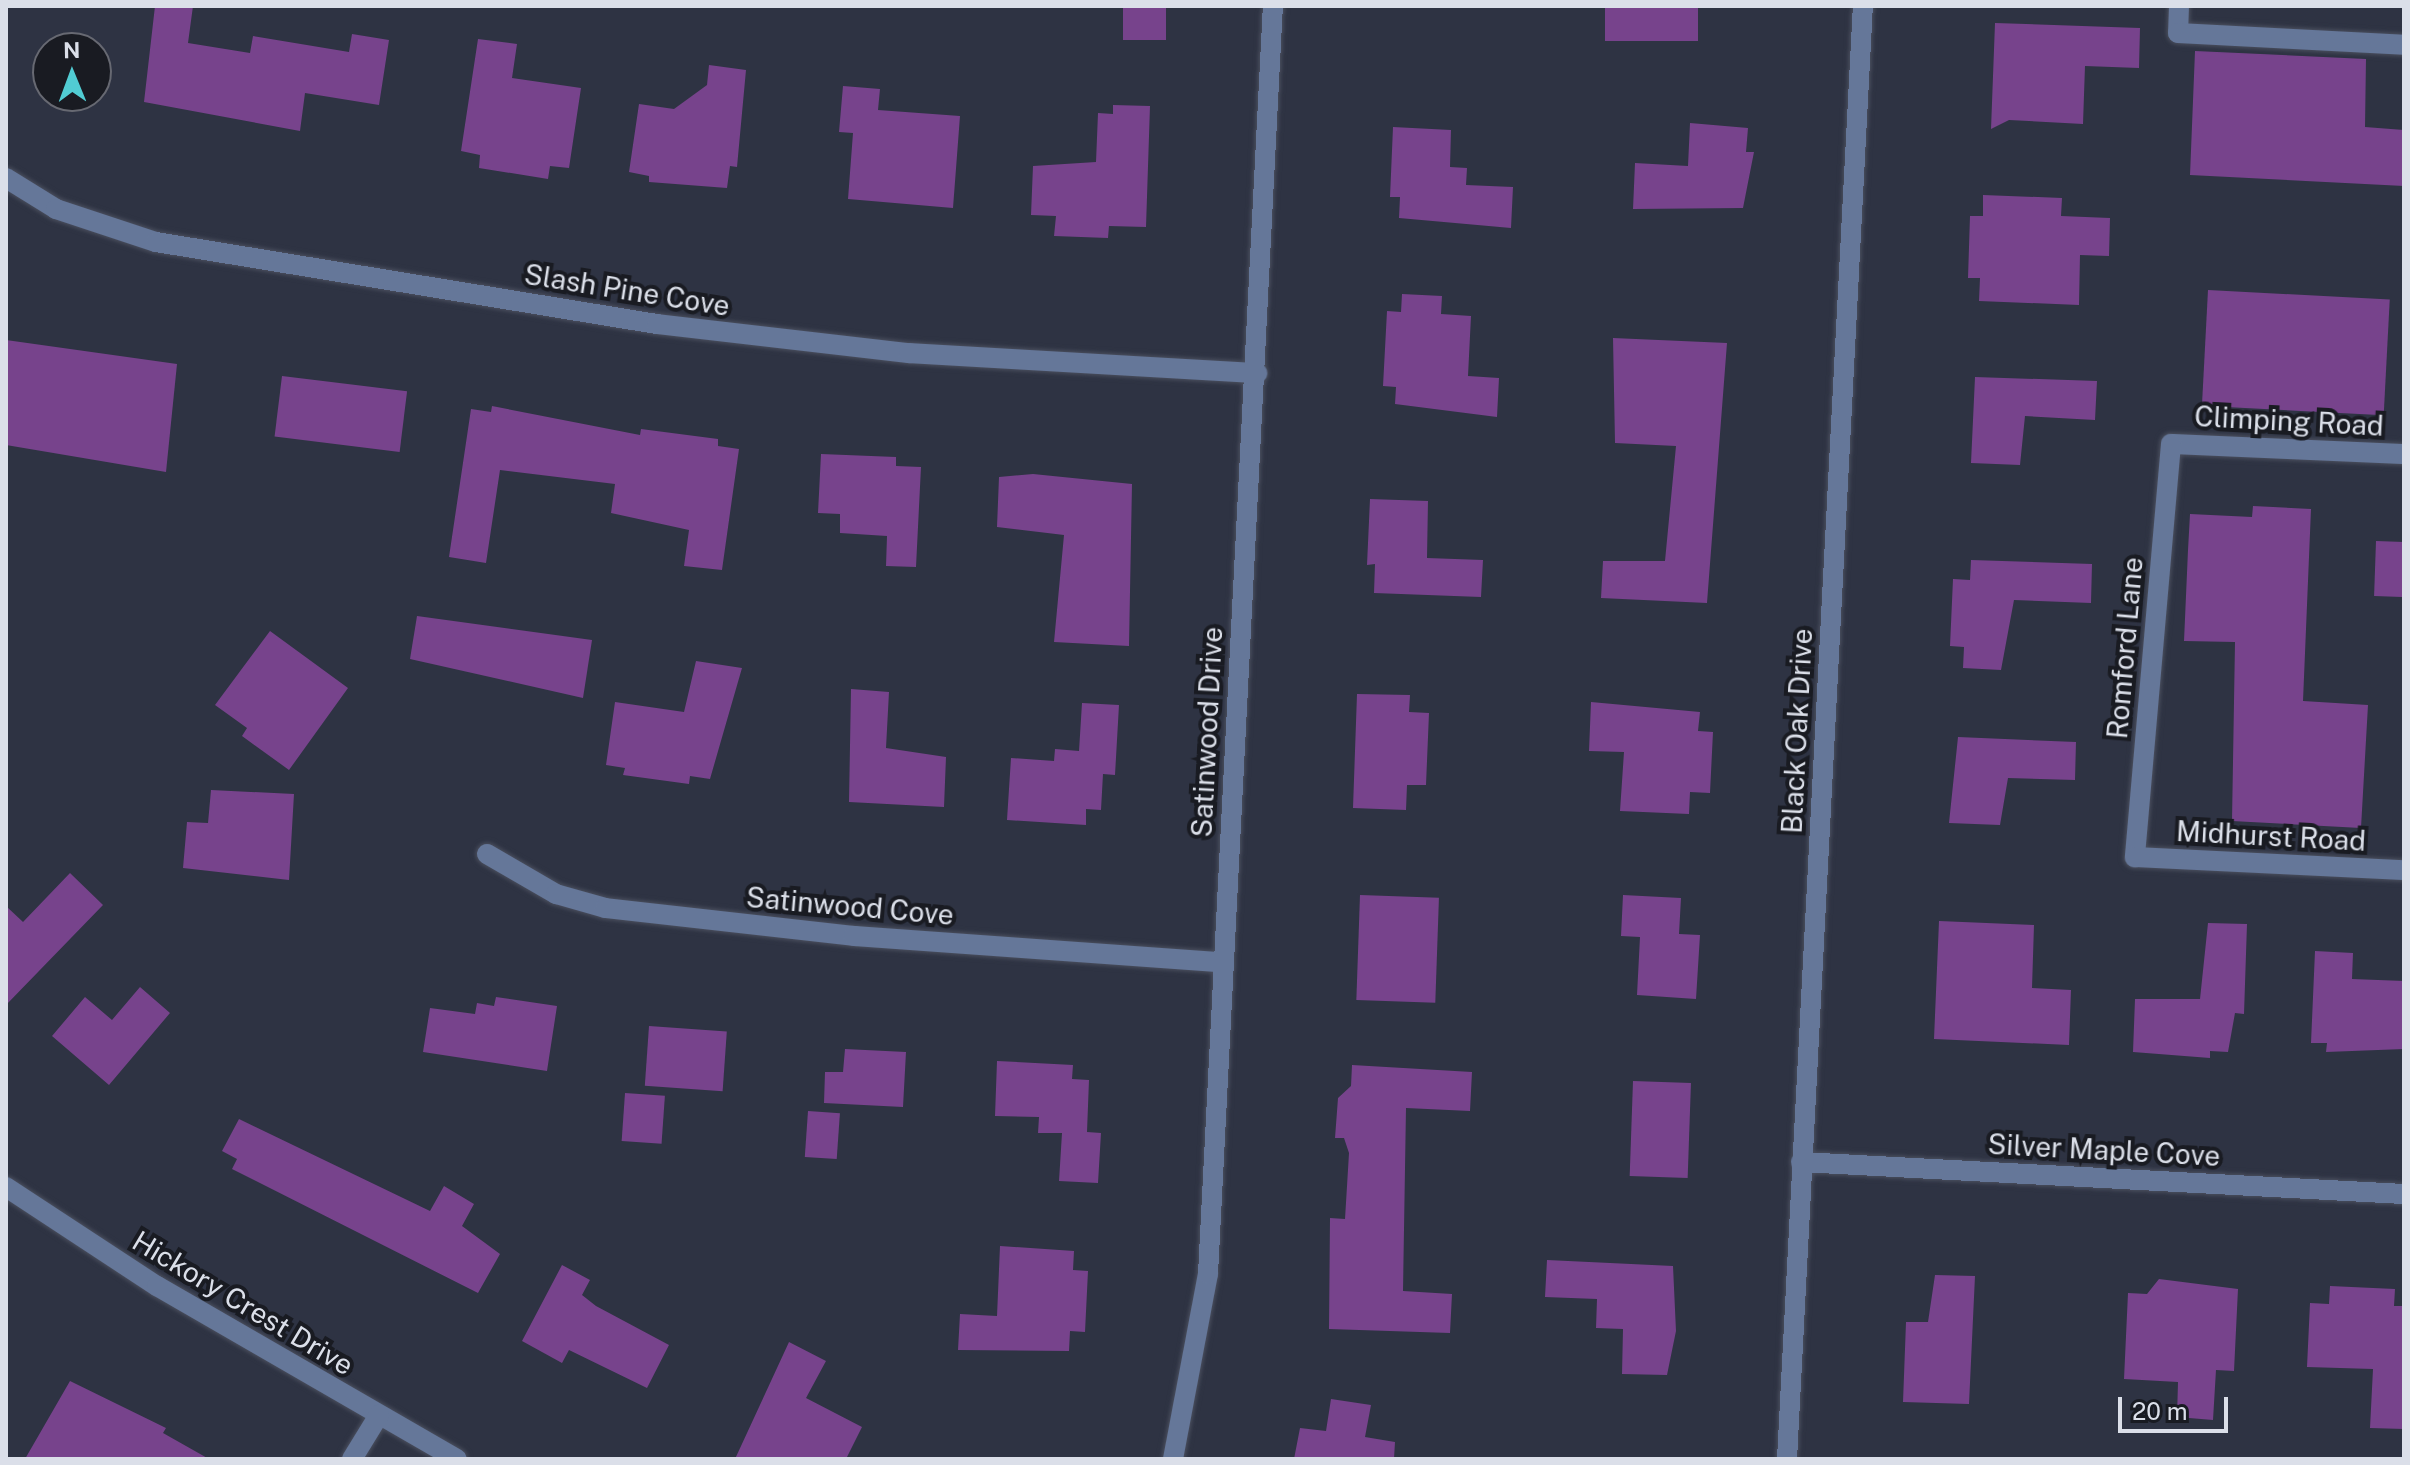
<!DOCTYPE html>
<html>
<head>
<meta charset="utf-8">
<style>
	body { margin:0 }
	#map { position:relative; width:2410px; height:1465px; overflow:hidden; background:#2e3343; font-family:"Public Sans",sans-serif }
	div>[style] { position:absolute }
	.building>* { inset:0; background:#77438c; transform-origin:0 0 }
	.roads { filter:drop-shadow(0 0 2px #4a4f5e) drop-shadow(0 0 2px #4a4f5e) }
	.minor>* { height:20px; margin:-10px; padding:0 10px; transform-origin:10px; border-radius:10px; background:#657799 }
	span { translate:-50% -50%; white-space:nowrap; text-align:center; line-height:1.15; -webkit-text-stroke:8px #191b22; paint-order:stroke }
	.street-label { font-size:28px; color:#dbdfe9 }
	.frame { position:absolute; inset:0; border:8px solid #dbdfe9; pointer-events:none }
	.north { position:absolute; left:32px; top:32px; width:80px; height:80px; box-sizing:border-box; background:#191b22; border:2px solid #676972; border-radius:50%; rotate:359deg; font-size:22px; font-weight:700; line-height:32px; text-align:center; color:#dbdfe9 }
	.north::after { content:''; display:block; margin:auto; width:28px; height:36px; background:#51ccd3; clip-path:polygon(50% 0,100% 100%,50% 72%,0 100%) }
	.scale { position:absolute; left:2118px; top:1397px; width:110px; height:36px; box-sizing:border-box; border:4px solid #dbdfe9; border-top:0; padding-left:10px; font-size:24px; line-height:28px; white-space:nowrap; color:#dbdfe9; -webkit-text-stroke:6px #191b22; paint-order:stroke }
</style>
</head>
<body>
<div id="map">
	<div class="building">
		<div style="clip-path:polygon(155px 6px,193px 6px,188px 43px,250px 53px,253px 36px,349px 52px,352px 34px,389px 40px,379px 105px,305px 93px,300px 131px,144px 102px)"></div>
		<div style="left:1123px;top:6px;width:43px;height:34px"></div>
		<div style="left:1605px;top:6px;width:93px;height:35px"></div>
		<div style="clip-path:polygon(1995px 23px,2140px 28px,2139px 68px,2085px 66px,2083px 124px,2009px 120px,1991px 129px)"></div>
		<div style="clip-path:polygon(478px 39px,517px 44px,512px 78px,581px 88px,569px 168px,550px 166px,548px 179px,479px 168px,480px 155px,461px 151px)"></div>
		<div style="clip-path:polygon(2195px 51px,2366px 59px,2365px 127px,2404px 130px,2404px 186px,2190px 175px)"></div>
		<div style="clip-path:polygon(709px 65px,746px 70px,737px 167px,730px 166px,727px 188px,649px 182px,649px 176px,629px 172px,639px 104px,674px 109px,707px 85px)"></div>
		<div style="clip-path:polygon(843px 86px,880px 89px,878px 110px,960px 116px,953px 208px,848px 199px,853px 133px,839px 132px)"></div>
		<div style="clip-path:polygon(1113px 105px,1150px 106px,1146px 227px,1109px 226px,1108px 238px,1054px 236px,1056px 216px,1031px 215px,1033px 166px,1096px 162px,1098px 113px,1113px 114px)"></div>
		<div style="clip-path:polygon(1690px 123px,1748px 128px,1746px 152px,1754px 152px,1743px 208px,1633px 209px,1635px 163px,1688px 166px)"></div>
		<div style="clip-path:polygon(1393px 127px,1451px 130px,1450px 167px,1467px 168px,1466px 185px,1513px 187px,1511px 228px,1399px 218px,1400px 197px,1390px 197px)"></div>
		<div style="clip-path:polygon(1983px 195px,2062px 198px,2061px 216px,2110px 218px,2109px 256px,2080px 255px,2079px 305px,1979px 301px,1980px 278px,1968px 278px,1970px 216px,1983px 216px)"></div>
		<div style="left:2208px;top:290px;width:182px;height:116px;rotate:3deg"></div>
		<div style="clip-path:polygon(1402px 294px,1442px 296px,1441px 314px,1471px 316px,1468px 376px,1499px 378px,1497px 417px,1395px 404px,1396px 387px,1383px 386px,1387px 311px,1401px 312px)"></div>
		<div style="clip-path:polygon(1613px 338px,1727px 343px,1707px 603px,1601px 598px,1603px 561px,1665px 561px,1676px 446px,1615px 443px)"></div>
		<div style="clip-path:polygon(6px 340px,177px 364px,166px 472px,6px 445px)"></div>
		<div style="left:282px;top:376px;width:126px;height:61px;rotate:7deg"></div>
		<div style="clip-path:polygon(1975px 377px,2097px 381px,2095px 420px,2025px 416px,2020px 465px,1971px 463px)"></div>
		<div style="clip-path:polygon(492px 406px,640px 435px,641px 429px,718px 439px,718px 446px,739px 449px,722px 570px,684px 566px,689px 530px,611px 513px,615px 484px,500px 470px,486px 563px,449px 557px,471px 409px,491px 412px)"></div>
		<div style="clip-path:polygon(821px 454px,896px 457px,896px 466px,921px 467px,916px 567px,886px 566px,887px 536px,840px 533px,840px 514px,818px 513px)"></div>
		<div style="clip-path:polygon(1033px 474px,1132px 484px,1129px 646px,1054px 642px,1064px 535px,997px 527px,999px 477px)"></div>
		<div style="clip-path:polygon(1370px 499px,1428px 501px,1427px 558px,1483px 560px,1481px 597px,1374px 593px,1375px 564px,1367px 565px)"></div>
		<div style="clip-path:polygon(2253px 506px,2311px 509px,2303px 701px,2368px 705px,2361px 828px,2232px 821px,2235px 642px,2184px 641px,2188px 550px,2190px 514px,2252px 517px)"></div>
		<div style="left:2376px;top:541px;width:28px;height:55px;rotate:2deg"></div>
		<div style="clip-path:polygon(1971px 560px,2092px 564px,2091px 603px,2014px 600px,2001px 670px,1963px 668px,1964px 647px,1950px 646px,1953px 579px,1970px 580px)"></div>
		<div style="clip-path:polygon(417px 616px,592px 640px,583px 698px,410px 659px)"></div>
		<div style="clip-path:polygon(270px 631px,348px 688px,289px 770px,242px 736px,247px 728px,215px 705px)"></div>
		<div style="clip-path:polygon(696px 661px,742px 668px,710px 779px,690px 776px,689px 784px,623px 775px,625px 768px,606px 765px,615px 702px,684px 712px)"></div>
		<div style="clip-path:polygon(851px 689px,889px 692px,886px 748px,946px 757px,944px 807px,849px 802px)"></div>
		<div style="clip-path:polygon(1357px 694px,1410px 695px,1409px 712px,1429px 713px,1426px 785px,1407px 785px,1406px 810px,1353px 808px)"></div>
		<div style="clip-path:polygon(1591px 702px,1700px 712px,1698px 731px,1713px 732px,1710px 793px,1690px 792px,1689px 814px,1620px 811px,1624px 752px,1589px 751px)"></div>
		<div style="clip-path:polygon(1082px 703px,1119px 705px,1115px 775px,1103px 774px,1101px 810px,1086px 809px,1086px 825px,1007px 820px,1011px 758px,1054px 761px,1055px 749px,1079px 751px)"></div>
		<div style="clip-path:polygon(1958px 737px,2076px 742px,2075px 780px,2008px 778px,2000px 825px,1949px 823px)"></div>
		<div style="clip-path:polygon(211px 790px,294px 794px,289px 880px,183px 868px,187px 822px,208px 823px)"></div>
		<div style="clip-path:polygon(70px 873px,103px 905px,6px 1005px,6px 906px,23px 922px)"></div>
		<div style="left:1360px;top:895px;width:79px;height:105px;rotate:2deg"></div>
		<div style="clip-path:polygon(1623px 895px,1681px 898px,1679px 934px,1700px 935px,1696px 999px,1637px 995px,1640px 937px,1621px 936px)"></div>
		<div style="clip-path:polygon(1939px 921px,2034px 925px,2032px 988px,2071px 990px,2069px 1045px,1934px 1039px)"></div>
		<div style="clip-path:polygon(2208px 923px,2247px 924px,2244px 1014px,2235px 1013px,2228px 1052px,2210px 1051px,2210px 1058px,2133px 1052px,2135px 999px,2200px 999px)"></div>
		<div style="clip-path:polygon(2315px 951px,2353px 953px,2352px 979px,2404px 981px,2404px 1049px,2326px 1052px,2327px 1043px,2311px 1043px)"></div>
		<div style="clip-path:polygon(140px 987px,170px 1013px,109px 1085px,52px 1036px,85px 997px,112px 1020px)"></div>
		<div style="clip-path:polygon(496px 997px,557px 1006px,547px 1071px,423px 1052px,430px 1008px,475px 1014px,477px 1003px,494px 1006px)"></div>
		<div style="left:649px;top:1026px;width:78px;height:60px;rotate:4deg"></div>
		<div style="clip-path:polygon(845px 1049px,906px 1052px,903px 1107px,824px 1103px,825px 1072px,843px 1072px)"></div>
		<div style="clip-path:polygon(997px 1061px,1073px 1065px,1072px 1079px,1089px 1080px,1087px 1132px,1101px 1133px,1098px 1183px,1059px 1181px,1062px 1133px,1038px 1133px,1039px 1117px,995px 1116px)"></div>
		<div style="clip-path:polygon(1352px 1065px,1472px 1072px,1470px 1111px,1406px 1108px,1403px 1291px,1452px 1294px,1450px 1333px,1329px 1329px,1330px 1218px,1345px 1219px,1349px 1153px,1344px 1138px,1335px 1138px,1338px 1098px,1351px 1086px)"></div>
		<div style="left:1633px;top:1081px;width:58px;height:95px;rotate:2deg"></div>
		<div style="left:625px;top:1093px;width:40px;height:48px;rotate:4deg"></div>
		<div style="left:808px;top:1111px;width:32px;height:46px;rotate:4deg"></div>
		<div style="clip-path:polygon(239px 1119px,430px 1211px,444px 1186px,474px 1204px,462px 1226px,500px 1254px,478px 1293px,232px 1169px,237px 1159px,222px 1151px)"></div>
		<div style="clip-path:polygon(1000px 1246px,1074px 1251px,1073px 1270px,1088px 1271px,1085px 1332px,1070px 1331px,1069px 1351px,958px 1350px,960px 1314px,997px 1316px)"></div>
		<div style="clip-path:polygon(1547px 1260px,1673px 1266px,1676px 1331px,1667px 1375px,1622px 1374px,1623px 1329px,1596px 1328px,1597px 1299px,1545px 1297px)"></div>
		<div style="clip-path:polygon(562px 1265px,590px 1280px,582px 1295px,596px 1306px,669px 1345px,647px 1388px,569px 1350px,562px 1363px,522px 1341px)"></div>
		<div style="clip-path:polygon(1935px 1275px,1975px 1276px,1969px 1404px,1903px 1402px,1906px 1322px,1928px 1322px)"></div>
		<div style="clip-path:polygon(2159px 1279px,2238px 1289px,2234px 1371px,2216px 1370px,2213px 1420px,2177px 1417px,2178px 1382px,2124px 1379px,2128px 1293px,2147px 1294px)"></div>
		<div style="clip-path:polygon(2330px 1286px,2395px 1289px,2394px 1306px,2404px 1306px,2404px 1429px,2370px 1428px,2373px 1369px,2307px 1367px,2310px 1303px,2329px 1304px)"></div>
		<div style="clip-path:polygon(789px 1342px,826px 1361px,806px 1398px,862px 1427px,846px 1459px,735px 1459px)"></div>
		<div style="clip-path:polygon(70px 1381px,166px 1428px,163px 1433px,209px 1459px,25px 1459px)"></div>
		<div style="clip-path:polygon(1331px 1399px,1371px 1405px,1365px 1437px,1395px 1442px,1394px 1459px,1294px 1459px,1300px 1428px,1326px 1431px)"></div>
	</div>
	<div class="roads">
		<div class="minor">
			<div style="left:2179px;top:6px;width:27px;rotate:92deg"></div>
			<div style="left:2178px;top:33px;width:226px;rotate:3deg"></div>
			<div style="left:6px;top:178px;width:59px;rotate:31.8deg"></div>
			<div style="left:56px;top:209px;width:105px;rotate:18.3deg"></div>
			<div style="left:156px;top:242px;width:508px;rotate:9.3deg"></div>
			<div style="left:657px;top:324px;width:254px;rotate:6.6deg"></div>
			<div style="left:909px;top:353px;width:349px;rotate:3.3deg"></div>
			<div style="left:2404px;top:454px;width:233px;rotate:-177.5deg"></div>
			<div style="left:2171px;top:444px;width:415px;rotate:95deg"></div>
			<div style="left:2135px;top:857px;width:269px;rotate:2.8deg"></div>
			<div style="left:487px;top:854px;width:80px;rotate:30.1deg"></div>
			<div style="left:556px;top:894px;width:51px;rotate:15.9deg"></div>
			<div style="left:605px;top:908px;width:251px;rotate:6.4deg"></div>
			<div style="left:854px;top:936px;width:368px;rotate:4.1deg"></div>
			<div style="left:1801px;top:1162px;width:604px;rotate:3.04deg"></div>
			<div style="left:6px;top:1187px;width:181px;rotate:33.3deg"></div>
			<div style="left:157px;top:1286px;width:346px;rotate:30deg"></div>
			<div style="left:352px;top:1459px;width:52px;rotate:-58.5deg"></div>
			<div style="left:1173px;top:1459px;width:188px;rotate:-79.3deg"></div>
			<div style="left:1208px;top:1274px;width:1270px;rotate:-87.07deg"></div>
			<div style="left:1787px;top:1459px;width:1455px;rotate:-87.01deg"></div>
		</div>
	</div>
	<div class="street-label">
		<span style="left:627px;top:290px;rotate:9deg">Slash Pine Cove</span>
		<span style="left:2289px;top:421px;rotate:3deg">Climping Road</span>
		<span style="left:2125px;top:648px;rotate:-85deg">Romford Lane</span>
		<span style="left:1797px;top:731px;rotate:-87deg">Black Oak Drive</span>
		<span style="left:1207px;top:732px;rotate:-87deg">Satinwood Drive</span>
		<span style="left:2271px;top:836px;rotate:3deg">Midhurst Road</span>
		<span style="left:850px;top:906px;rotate:5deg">Satinwood Cove</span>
		<span style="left:2104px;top:1150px;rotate:3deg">Silver Maple Cove</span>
		<span style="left:243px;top:1303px;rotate:31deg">Hickory Crest Drive</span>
	</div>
	<div class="frame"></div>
	<div class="north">N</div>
	<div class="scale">20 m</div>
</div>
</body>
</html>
